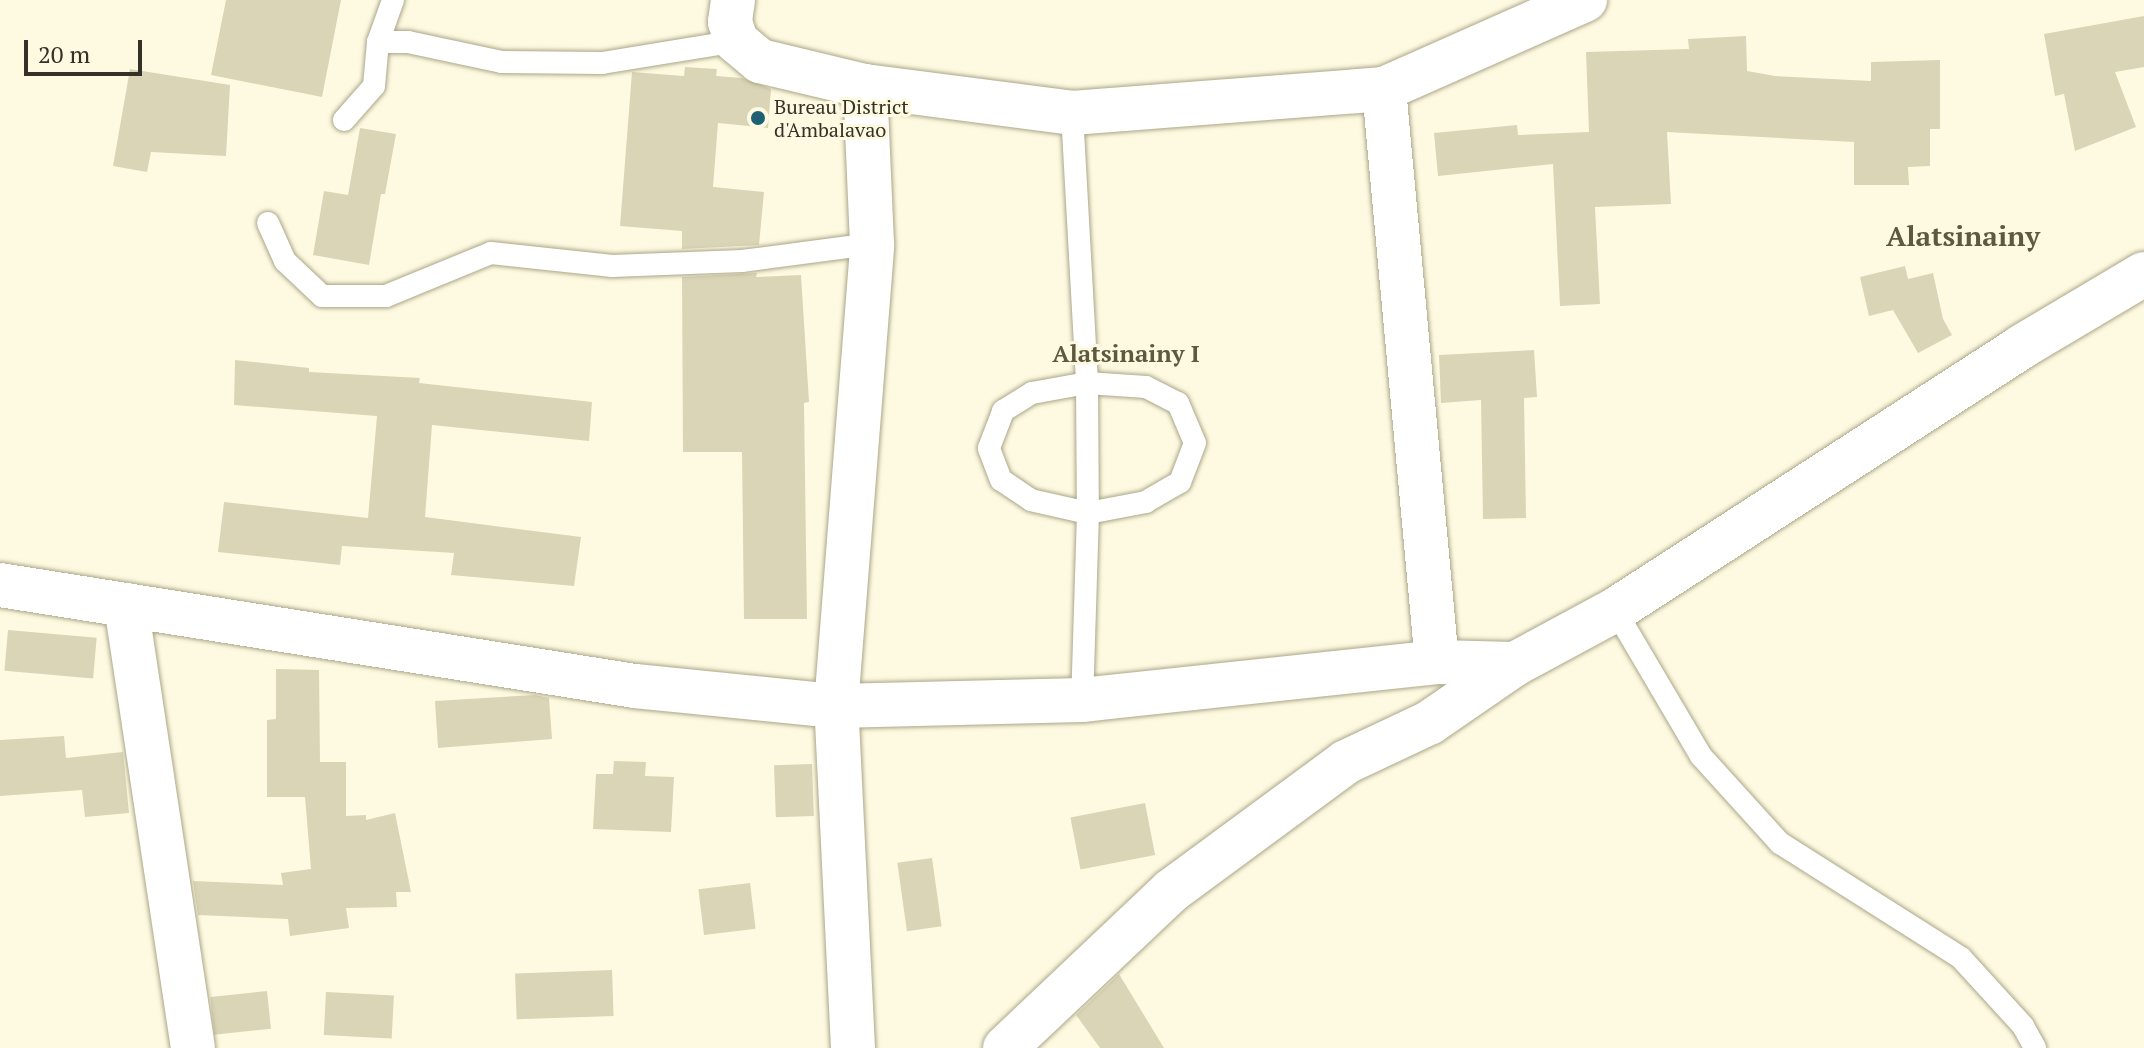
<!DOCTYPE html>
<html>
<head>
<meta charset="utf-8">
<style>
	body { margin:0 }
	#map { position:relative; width:2144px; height:1048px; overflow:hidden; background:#fefae1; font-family:"PT Serif",serif }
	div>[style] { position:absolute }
	.building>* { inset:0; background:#dad5b6; transform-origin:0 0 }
	.roads { filter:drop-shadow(0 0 2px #aba689) drop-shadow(0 0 2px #aba689) }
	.service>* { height:22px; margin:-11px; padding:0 11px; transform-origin:11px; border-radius:11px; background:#fff }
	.minor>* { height:44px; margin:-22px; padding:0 22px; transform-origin:22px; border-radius:22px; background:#fff }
	.tertiary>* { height:44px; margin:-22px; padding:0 22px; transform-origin:22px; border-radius:22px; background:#fff }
	.dots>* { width:22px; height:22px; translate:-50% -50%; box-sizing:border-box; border:4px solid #fefae1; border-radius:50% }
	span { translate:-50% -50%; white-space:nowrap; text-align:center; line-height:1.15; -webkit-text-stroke:6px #fefae1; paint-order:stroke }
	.poi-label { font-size:20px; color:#343226 }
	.left { translate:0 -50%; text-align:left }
	.quarter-label { font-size:24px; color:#5d583e; font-weight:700 }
	.district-label { font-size:28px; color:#5d583e; font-weight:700 }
	.scale { position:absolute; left:24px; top:40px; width:118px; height:36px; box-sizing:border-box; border:4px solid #343226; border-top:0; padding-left:10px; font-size:24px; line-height:28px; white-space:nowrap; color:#343226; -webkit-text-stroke:6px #fefae1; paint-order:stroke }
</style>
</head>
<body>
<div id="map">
	<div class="building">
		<div style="clip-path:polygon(226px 0,341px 0,322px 97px,211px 75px)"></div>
		<div style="clip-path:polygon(2144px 16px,2144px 67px,2115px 72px,2136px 127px,2075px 151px,2064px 94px,2055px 96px,2044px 34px)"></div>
		<div style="clip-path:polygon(1746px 36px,1747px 71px,1775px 76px,1871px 81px,1871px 62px,1940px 60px,1940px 129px,1930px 129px,1930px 166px,1908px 167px,1909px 185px,1854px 185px,1854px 142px,1667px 132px,1671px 204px,1595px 207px,1600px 304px,1560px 306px,1553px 164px,1438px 176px,1434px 133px,1517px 125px,1518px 135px,1589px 132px,1586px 52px,1689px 49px,1688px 39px)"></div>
		<div style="clip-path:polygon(685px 67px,717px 69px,716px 76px,742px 78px,771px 89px,768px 128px,718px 123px,713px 187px,764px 192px,759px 245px,682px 249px,682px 231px,620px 226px,632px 72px,684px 76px)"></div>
		<div style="clip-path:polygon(130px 69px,230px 85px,226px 156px,151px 152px,147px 172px,113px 166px)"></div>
		<div style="clip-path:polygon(360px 128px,396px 134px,385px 194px,381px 194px,369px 265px,313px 255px,324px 191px,348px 195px)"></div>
		<div style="clip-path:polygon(1905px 266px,1908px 279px,1933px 273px,1943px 319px,1952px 335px,1918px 353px,1893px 310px,1869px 316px,1860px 277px)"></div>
		<div style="clip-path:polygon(757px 273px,756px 277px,801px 275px,809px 402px,804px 403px,807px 619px,744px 619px,742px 452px,683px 452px,682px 277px)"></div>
		<div style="clip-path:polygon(1534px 350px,1537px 397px,1524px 398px,1526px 518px,1483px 519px,1481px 400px,1441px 403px,1439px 355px)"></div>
		<div style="clip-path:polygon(235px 360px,309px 368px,309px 372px,420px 378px,419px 383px,592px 402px,589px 441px,432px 425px,425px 517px,581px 537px,574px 586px,451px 575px,454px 553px,342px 546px,340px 565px,218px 552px,224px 502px,368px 518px,377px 416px,234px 405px)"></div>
		<div style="left:8px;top:630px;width:89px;height:41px;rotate:5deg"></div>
		<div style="clip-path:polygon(276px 669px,319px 670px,320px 762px,346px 762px,346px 816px,366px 815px,366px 820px,395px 813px,411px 892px,396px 892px,397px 907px,346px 908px,349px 928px,290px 936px,288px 919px,198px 915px,193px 881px,283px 885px,281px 873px,311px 869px,305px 797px,267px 797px,267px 720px,276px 719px)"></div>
		<div style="clip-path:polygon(535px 695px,549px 698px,552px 739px,438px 748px,435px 701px)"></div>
		<div style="clip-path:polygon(64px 736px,66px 758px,123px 752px,129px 813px,85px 817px,82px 790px,0 796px,0 740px)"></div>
		<div style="clip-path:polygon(614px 761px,646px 762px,645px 776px,674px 777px,671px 832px,593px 829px,596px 774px,613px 774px)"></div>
		<div style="left:812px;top:764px;width:52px;height:38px;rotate:88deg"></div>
		<div style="left:1145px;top:803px;width:53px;height:76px;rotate:79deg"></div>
		<div style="left:932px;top:858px;width:69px;height:35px;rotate:82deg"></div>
		<div style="left:750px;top:883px;width:46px;height:52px;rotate:83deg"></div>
		<div style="left:612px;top:970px;width:46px;height:97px;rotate:88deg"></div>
		<div style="clip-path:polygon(1119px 974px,1164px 1048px,1100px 1048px,1076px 1015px)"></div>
		<div style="left:267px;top:991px;width:38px;height:57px;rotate:84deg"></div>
		<div style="left:326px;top:992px;width:68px;height:43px;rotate:3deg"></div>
	</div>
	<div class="roads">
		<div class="service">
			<div style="left:378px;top:42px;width:45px;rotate:-70.3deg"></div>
			<div style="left:1072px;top:113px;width:270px;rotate:86.8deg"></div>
			<div style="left:1087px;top:383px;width:130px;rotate:89.6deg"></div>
			<div style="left:1088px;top:513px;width:187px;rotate:91.8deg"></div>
			<div style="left:344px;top:120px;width:45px;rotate:-48.6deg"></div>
			<div style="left:374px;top:86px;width:44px;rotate:-84.8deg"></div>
			<div style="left:378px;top:42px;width:30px"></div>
			<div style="left:408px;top:42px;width:96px;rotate:12deg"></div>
			<div style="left:502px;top:62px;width:100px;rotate:0.6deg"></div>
			<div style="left:602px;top:63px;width:136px;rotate:-9.3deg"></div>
			<div style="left:268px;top:223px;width:42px;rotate:65.9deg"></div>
			<div style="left:285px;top:261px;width:51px;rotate:43.4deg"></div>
			<div style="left:322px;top:296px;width:64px"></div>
			<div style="left:386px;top:296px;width:113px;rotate:-22.3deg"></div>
			<div style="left:491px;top:253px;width:122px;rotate:6.1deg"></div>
			<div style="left:612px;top:266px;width:130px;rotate:-2.2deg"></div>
			<div style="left:742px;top:261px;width:131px;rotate:-7.5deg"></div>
			<div style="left:1087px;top:383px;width:59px;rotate:3.9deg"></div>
			<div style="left:1146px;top:387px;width:36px;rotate:27deg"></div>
			<div style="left:1178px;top:403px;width:43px;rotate:67deg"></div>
			<div style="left:1195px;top:443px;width:42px;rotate:111deg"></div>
			<div style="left:1180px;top:482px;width:39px;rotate:150deg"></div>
			<div style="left:1146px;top:502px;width:59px;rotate:169.3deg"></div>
			<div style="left:1088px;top:513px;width:58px;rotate:-167.2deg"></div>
			<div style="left:1031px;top:500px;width:36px;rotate:-146deg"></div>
			<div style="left:1001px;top:480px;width:34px;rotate:-111deg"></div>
			<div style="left:989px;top:448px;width:40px;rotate:-69deg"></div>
			<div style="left:1003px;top:411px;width:34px;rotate:-32deg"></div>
			<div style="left:1032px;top:393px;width:56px;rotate:-10.3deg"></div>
			<div style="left:1615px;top:610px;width:169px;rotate:59.5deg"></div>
			<div style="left:1701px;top:756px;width:118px;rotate:47.8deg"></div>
			<div style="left:1780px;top:843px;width:214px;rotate:32.4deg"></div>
			<div style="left:1961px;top:958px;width:92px;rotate:47.6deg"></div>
			<div style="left:2023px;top:1026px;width:25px;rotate:61deg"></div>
		</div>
		<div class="minor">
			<div style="left:733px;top:0;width:22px;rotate:98deg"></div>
			<div style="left:730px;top:22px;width:20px;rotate:72deg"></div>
			<div style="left:736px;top:41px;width:31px;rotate:40deg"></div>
			<div style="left:760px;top:61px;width:108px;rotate:13.4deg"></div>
			<div style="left:865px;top:86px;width:209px;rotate:7.4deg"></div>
			<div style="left:1072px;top:113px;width:313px;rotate:-4.4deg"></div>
			<div style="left:1384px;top:89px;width:220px;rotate:-23.9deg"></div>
			<div style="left:1384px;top:89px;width:575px;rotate:84.72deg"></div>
			<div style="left:0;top:585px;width:643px;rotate:9.04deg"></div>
			<div style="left:635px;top:686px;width:202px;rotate:5.7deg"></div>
			<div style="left:836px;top:706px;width:246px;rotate:-1.4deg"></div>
			<div style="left:1082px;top:700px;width:357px;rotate:-6.1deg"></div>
			<div style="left:1437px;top:662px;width:78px;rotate:1.5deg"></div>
			<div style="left:126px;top:605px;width:448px;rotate:81.4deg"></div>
			<div style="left:1429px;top:723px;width:104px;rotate:-34.5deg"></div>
			<div style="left:1515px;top:664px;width:114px;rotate:-28.4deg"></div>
			<div style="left:1615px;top:610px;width:484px;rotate:-32.9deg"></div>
			<div style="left:2021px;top:347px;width:143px;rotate:-30.7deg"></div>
			<div style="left:853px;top:1048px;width:342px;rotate:-92.8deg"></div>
			<div style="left:836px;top:706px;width:463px;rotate:-85.5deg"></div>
			<div style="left:872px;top:244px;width:158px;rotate:-92.5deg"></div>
		</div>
		<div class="tertiary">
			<div style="left:1005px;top:1048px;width:228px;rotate:-43.4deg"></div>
			<div style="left:1171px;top:891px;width:217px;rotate:-36.4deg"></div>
			<div style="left:1346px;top:762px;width:92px;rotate:-25.2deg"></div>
		</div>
	</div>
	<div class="dots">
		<div style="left:758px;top:118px;background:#1e6074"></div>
	</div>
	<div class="poi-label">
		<span class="left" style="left:774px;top:118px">Bureau District<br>d'Ambalavao</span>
	</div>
	<div class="quarter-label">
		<span style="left:1126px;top:354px">Alatsinainy I</span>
	</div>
	<div class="district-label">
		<span style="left:1963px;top:236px">Alatsinainy</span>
	</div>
	<div class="scale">20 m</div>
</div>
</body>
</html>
